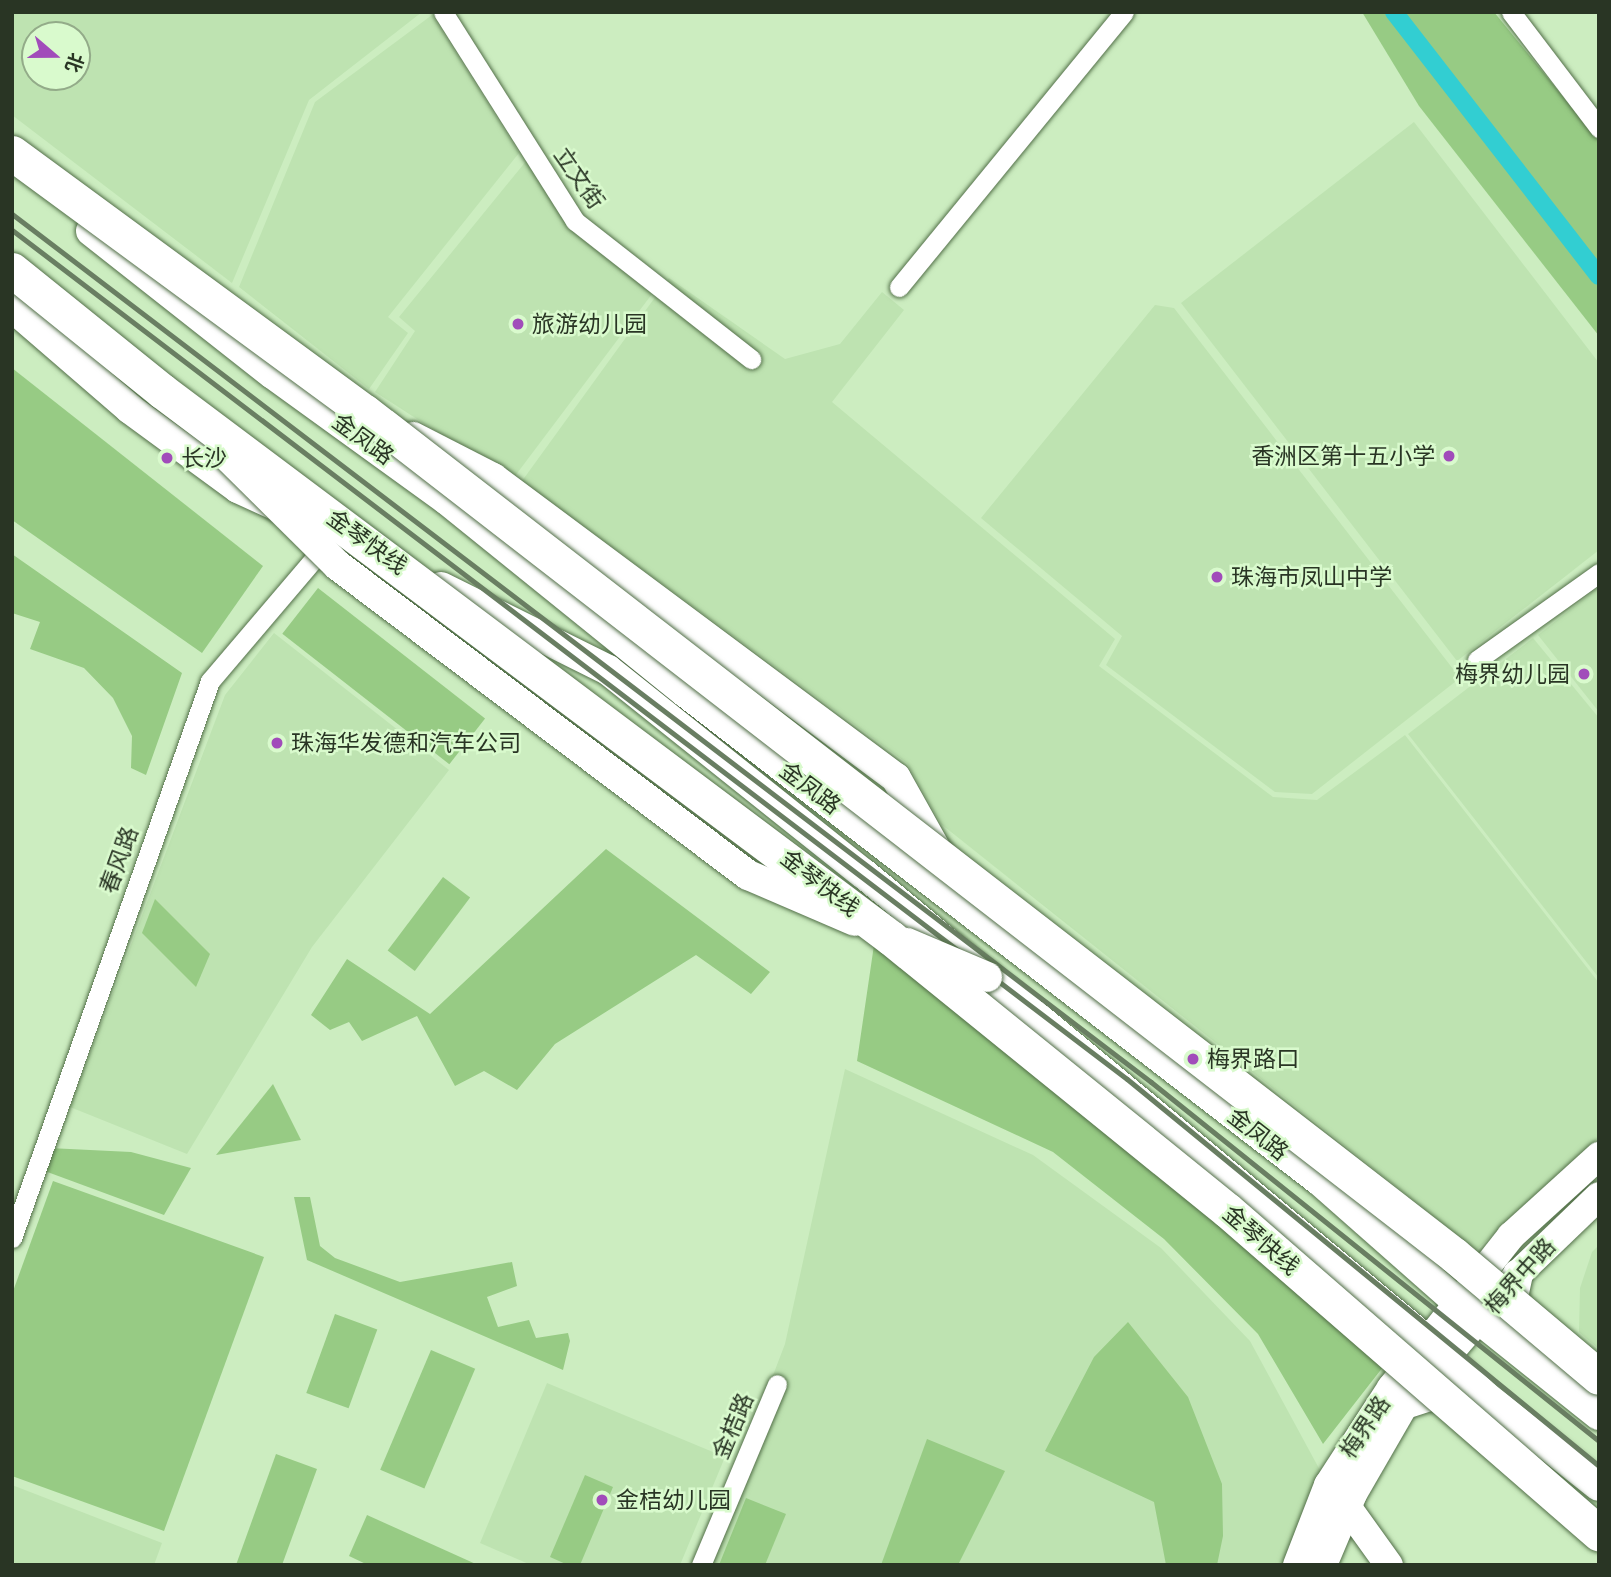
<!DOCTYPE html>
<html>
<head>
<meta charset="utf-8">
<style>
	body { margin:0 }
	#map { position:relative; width:1611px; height:1577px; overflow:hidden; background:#ccedc0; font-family:Cabin,"Noto Sans SC",sans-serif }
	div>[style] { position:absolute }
	.built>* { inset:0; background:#bee3b1 }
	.green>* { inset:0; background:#97cb84; transform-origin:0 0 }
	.canal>* { height:18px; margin:-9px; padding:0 9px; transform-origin:9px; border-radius:9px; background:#32ced2 }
	.roads { filter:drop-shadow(0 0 2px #526f48) drop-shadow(0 0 2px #526f48) }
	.street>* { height:19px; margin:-9.5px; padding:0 9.5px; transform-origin:9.5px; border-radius:9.5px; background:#fff }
	.secondary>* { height:28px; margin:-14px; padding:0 14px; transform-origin:14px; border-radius:14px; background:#fff }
	.primary>* { height:30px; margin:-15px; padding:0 15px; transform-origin:15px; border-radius:15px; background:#fff }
	.rail>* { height:5px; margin:-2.5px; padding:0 2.5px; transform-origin:2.5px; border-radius:2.5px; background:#697e62 }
	.bridges { filter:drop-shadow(0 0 2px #526f48) drop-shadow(0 0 2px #526f48) }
	.primary-bridge>* { height:30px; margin:-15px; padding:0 15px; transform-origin:15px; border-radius:15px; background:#fff }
	.highway-bridge>* { height:35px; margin:-17.5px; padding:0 17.5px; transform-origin:17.5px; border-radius:17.5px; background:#fff }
	.dots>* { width:19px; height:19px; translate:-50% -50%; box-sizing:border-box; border:4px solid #d9facd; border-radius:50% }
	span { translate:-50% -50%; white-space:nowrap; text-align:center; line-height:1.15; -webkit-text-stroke:5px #d9facd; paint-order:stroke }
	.street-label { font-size:23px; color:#293524 }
	.poi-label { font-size:23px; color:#293524 }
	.left { translate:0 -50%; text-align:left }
	.right { translate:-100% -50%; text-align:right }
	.frame { position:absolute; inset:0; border:14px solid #293524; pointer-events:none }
	.north { position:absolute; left:21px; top:21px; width:70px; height:70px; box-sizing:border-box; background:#d9facd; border:2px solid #93ab89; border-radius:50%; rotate:110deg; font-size:19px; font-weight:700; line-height:28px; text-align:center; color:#293524 }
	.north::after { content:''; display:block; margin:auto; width:24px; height:32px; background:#a14cba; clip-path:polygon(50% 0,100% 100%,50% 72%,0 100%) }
</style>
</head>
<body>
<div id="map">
	<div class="built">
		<div style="clip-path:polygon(evenodd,12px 12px,422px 12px,309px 100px,232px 283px,12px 115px,12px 12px,77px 35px,77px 77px,35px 77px,35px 35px,77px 35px)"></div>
		<div style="clip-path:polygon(432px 15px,519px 153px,388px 317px,408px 333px,369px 389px,239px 287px,315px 102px)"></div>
		<div style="clip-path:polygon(1414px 122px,1599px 363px,1599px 550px,1457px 661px,1181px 303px)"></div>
		<div style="clip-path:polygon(527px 160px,652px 294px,512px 480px,375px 392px,415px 331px,399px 317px)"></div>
		<div style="clip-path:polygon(669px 278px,785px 359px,840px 344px,882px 292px,904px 310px,832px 402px,1115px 639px,1099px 666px,1273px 797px,1317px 800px,1405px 735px,1599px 983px,1599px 1137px,1476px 1250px,941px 824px,907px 763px,522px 481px)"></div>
		<div style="clip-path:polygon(1155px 305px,1174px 308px,1460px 678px,1312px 794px,1275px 792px,1106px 665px,1122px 636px,981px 518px)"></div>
		<div style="clip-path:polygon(1599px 587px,1599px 712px,1538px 635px)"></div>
		<div style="clip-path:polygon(274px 633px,449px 770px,312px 947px,187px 1154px,70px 1107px,225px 695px)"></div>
		<div style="clip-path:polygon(1533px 638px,1599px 718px,1599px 978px,1408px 734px)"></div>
		<div style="clip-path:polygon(845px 1069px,1033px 1155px,1161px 1248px,1250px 1341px,1328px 1485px,1297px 1565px,700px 1565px,785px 1344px)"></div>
		<div style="clip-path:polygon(1599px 1245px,1599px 1349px,1579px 1332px,1580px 1288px,1592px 1252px)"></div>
		<div style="clip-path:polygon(547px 1383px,725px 1457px,680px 1565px,531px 1565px,480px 1543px)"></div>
		<div style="clip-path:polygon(12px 1485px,162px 1543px,154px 1565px,12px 1565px)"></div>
	</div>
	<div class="green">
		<div style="clip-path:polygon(1362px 12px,1494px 12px,1599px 141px,1599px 336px,1419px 106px)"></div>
		<div style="clip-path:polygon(12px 368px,263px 566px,202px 653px,12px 520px)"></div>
		<div style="clip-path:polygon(12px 554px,182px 673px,146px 775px,131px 768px,132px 736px,113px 698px,84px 668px,30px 649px,40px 622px,12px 613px)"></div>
		<div style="left:318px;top:588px;width:212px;height:58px;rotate:38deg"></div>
		<div style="clip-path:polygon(606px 849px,770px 972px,751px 994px,696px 955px,555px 1044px,517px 1090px,484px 1071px,455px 1086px,417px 1016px,362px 1041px,349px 1022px,330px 1030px,311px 1015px,347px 959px,430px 1014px)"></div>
		<div style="left:443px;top:877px;width:34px;height:92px;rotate:37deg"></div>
		<div style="clip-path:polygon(155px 899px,210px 954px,196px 987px,142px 933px)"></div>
		<div style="clip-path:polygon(874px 945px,1390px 1358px,1323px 1444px,1258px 1334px,1164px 1239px,1053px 1152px,857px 1061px)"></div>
		<div style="clip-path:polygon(273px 1084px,301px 1140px,216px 1155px)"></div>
		<div style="clip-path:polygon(49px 1148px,131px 1152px,191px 1168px,164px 1215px,42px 1170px)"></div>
		<div style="clip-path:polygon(53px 1181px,264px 1257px,164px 1531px,12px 1476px,12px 1294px)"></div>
		<div style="clip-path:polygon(294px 1197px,310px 1197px,320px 1246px,335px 1258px,400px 1282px,512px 1262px,517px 1286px,487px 1297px,498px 1327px,529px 1320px,536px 1338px,568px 1333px,570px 1341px,563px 1370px,307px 1260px)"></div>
		<div style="left:335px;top:1314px;width:45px;height:84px;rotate:20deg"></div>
		<div style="clip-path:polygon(1128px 1322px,1188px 1397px,1222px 1484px,1223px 1536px,1217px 1565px,1166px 1565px,1154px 1502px,1045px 1451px,1094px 1357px)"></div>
		<div style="left:431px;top:1350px;width:48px;height:130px;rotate:23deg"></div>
		<div style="clip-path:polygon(927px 1439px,1005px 1471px,958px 1565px,881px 1565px)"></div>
		<div style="clip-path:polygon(276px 1454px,317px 1469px,282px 1565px,236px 1565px)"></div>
		<div style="clip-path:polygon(585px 1475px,613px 1487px,580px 1565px,568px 1565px,550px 1557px)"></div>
		<div style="clip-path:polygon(746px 1498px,786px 1514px,765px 1565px,719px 1565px)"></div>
		<div style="clip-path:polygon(367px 1515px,478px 1565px,368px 1565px,349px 1556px)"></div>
	</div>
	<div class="canal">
		<div style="left:1394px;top:12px;width:334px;rotate:52.2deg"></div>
	</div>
	<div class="roads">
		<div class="street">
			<div style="left:443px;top:12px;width:247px;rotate:57.7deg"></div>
			<div style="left:575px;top:221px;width:224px;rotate:38.1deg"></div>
			<div style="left:1511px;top:12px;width:146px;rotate:52.8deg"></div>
			<div style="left:899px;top:287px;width:355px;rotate:-50.7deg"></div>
			<div style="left:1477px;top:660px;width:150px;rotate:-35.5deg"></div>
			<div style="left:12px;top:1238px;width:591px;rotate:-70.43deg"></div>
			<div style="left:210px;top:681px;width:184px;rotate:-49.6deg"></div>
			<div style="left:701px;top:1565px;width:196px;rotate:-67.2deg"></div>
		</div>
		<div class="secondary">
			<div style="left:1348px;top:1508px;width:70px;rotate:54.3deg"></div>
			<div style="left:1297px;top:1565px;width:86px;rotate:-68.8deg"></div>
			<div style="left:1328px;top:1485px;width:116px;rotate:-57deg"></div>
			<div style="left:1391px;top:1388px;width:194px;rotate:-51.7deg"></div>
			<div style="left:1511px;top:1236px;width:119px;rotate:-42.3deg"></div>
			<div style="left:1323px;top:1565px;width:77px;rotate:-67.1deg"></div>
			<div style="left:1353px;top:1494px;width:104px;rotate:-60deg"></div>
			<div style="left:1405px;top:1404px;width:172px;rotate:-49deg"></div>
			<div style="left:1518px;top:1274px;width:112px;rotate:-43.9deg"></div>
		</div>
		<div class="primary">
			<div style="left:91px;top:231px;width:231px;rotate:38.2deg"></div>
			<div style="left:273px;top:374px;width:215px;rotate:35.9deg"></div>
			<div style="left:447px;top:500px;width:306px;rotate:38.9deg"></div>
			<div style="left:685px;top:692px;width:801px;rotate:37.6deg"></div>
			<div style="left:1320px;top:1181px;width:181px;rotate:41.4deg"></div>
			<div style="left:1456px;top:1301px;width:183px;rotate:38.6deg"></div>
			<div style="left:12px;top:307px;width:156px;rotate:40.8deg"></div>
			<div style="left:130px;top:409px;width:134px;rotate:36.2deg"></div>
			<div style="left:238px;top:488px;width:41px;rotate:24.7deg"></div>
			<div style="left:413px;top:437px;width:90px;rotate:27.1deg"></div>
			<div style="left:493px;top:478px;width:502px;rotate:36.66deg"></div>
			<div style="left:896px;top:778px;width:86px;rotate:60.8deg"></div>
			<div style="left:441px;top:587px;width:186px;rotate:26.4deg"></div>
			<div style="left:608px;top:670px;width:327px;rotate:38.6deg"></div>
			<div style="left:864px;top:874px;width:732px;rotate:39.63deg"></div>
			<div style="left:1428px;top:1341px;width:79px;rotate:44deg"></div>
			<div style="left:1485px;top:1396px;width:145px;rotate:38.3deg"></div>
			<div style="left:1507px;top:1324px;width:51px;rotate:-77.6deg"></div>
			<div style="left:1405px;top:1404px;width:55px;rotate:-18.1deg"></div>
		</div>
	</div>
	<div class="rail">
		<div style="left:12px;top:214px;width:1432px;rotate:37.31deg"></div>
		<div style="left:1151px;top:1082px;width:574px;rotate:38.71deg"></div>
		<div style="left:12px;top:230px;width:1401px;rotate:37.29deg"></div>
		<div style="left:1127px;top:1079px;width:610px;rotate:39.35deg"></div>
	</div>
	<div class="bridges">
		<div class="primary-bridge">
			<div style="left:224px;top:453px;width:159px;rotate:44.7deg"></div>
			<div style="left:337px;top:565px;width:515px;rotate:37.03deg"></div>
			<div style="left:748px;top:875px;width:116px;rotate:23.3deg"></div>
			<div style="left:907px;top:943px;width:87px;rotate:23deg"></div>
		</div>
		<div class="highway-bridge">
			<div style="left:12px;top:153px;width:438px;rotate:36.3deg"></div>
			<div style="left:365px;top:412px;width:1377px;rotate:37.74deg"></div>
			<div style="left:1454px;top:1255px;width:189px;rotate:40.1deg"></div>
			<div style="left:12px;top:270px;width:193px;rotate:38.9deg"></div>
			<div style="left:162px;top:391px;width:911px;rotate:36.88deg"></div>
			<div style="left:891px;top:938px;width:432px;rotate:39deg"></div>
			<div style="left:1227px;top:1210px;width:493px;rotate:41deg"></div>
		</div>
	</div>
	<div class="dots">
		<div style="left:518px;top:324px;background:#a14cba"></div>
		<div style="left:1449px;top:456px;background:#a14cba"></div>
		<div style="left:167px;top:458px;background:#a14cba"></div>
		<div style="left:1217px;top:577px;background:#a14cba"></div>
		<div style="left:1584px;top:674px;background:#a14cba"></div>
		<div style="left:277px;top:743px;background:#a14cba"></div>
		<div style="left:1193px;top:1059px;background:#a14cba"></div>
		<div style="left:602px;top:1500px;background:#a14cba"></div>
	</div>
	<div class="street-label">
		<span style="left:579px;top:178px;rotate:55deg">立文街</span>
		<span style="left:363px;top:439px;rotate:36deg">金凤路</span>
		<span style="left:367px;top:542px;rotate:36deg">金琴快线</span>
		<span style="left:810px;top:788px;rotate:37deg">金凤路</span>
		<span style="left:119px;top:860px;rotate:-70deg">春风路</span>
		<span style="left:820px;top:883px;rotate:38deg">金琴快线</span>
		<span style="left:1258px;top:1134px;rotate:38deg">金凤路</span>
		<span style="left:1261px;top:1240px;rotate:41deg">金琴快线</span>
		<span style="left:1520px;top:1276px;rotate:-48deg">梅界中路</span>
		<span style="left:733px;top:1426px;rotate:-67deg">金桔路</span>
		<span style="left:1365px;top:1427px;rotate:-56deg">梅界路</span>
	</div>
	<div class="poi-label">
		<span class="left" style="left:532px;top:324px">旅游幼儿园</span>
		<span class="right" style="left:1435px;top:456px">香洲区第十五小学</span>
		<span class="left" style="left:181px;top:458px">长沙</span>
		<span class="left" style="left:1231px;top:577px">珠海市凤山中学</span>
		<span class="right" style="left:1570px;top:674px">梅界幼儿园</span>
		<span class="left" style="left:291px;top:743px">珠海华发德和汽车公司</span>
		<span class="left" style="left:1207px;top:1059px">梅界路口</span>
		<span class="left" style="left:616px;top:1500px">金桔幼儿园</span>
	</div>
	<div class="frame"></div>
	<div class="north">北</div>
</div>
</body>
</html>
